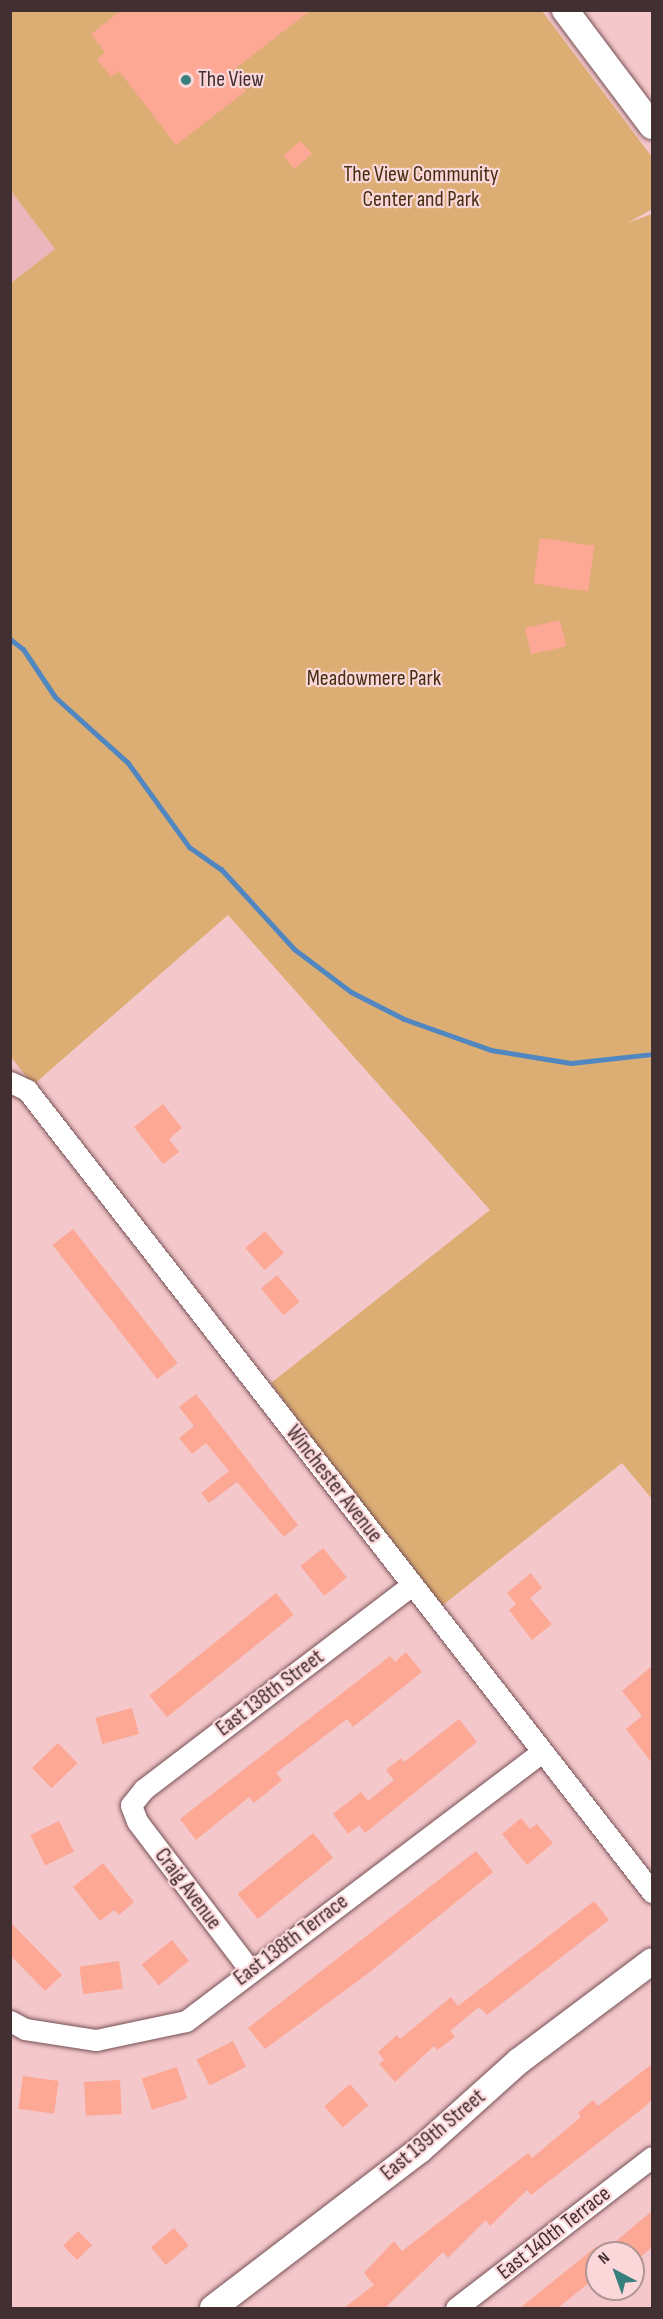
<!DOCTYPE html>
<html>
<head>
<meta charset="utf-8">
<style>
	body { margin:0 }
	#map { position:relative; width:663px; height:2319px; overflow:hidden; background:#f4c7cb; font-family:"Sofia Sans Condensed",sans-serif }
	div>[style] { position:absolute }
	.built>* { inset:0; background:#ebb7bc }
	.green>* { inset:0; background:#dcae74 }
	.stream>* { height:5px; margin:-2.5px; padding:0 2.5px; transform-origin:2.5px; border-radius:2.5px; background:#5187c1 }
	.building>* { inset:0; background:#fda795; transform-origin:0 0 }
	.roads { filter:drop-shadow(0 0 2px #765155) drop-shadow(0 0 2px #765155) }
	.minor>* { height:21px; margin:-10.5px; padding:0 10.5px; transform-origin:10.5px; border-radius:10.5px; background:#fff }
	.tertiary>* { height:26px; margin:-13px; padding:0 13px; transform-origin:13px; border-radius:13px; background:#fff }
	.dots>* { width:16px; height:16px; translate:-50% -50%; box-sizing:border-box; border:3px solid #fbd7da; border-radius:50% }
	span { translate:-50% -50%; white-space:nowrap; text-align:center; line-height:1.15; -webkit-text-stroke:4.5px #fbd7da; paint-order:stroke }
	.poi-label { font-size:22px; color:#412f31 }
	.left { translate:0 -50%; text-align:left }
	.park-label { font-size:22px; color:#452f11 }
	.street-label { font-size:22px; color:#412f31 }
	.frame { position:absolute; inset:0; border:12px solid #412f31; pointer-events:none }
	.north { position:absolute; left:585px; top:2241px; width:60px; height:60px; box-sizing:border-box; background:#fbd7da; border:2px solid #b19496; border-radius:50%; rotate:319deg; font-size:16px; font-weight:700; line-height:24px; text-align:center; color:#412f31 }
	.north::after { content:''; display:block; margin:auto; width:21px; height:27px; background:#38807e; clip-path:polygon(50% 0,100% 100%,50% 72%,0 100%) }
</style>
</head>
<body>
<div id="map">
	<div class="built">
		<div style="clip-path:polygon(11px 191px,55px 249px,11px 283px)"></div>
	</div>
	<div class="green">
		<div style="clip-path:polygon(11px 11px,542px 11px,652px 157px,652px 209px,628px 223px,652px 214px,652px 1499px,622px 1463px,438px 1609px,271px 1383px,490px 1210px,228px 915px,33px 1085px,11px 1057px,11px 283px,55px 249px,11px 191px)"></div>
	</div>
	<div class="stream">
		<div style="left:10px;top:639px;width:16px;rotate:38deg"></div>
		<div style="left:23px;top:649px;width:58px;rotate:56.3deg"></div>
		<div style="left:55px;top:697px;width:98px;rotate:42.1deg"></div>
		<div style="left:128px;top:763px;width:104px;rotate:54deg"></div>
		<div style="left:189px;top:847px;width:39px;rotate:35deg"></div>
		<div style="left:221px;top:869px;width:108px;rotate:47.6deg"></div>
		<div style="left:294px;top:949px;width:71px;rotate:37deg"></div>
		<div style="left:351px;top:992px;width:59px;rotate:27deg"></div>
		<div style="left:404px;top:1019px;width:92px;rotate:19.6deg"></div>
		<div style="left:491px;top:1050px;width:81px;rotate:9.2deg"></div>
		<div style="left:571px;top:1063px;width:81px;rotate:-6.3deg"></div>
	</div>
	<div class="building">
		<div style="clip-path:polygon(122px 10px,311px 10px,232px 71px,246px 91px,176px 145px,119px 71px,111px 77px,97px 59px,105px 52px,91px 34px)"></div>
		<div style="left:301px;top:141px;width:17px;height:23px;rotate:50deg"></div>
		<div style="left:540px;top:538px;width:55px;height:46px;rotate:8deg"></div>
		<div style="left:560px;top:620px;width:27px;height:36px;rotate:77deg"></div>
		<div style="clip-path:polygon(163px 1104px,182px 1128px,169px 1139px,179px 1152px,163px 1164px,134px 1127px)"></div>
		<div style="left:73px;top:1229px;width:170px;height:26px;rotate:52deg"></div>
		<div style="left:265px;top:1231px;width:29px;height:26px;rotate:49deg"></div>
		<div style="left:277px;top:1275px;width:35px;height:21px;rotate:50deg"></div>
		<div style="clip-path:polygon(196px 1394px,298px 1525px,284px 1537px,237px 1482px,209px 1503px,201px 1493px,229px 1471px,206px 1443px,192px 1454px,179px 1438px,194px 1426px,179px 1407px)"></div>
		<div style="left:323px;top:1548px;width:38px;height:29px;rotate:51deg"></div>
		<div style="clip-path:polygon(531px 1573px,542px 1588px,530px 1598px,552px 1624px,532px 1640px,509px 1610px,516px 1604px,507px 1593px)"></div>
		<div style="left:276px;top:1593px;width:28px;height:163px;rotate:51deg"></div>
		<div style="clip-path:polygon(406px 1652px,422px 1672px,353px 1727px,347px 1719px,276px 1773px,282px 1780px,254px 1803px,249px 1797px,196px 1840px,180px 1819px,390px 1656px,395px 1662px)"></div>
		<div style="clip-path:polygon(652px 1666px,652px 1763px,626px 1729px,642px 1716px,622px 1691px)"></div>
		<div style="left:132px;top:1708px;width:27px;height:38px;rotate:75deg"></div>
		<div style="clip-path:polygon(459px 1719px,477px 1742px,365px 1833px,359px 1825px,348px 1834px,333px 1814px,361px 1792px,368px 1801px,394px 1780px,386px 1770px,401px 1758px,404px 1762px)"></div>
		<div style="left:58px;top:1743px;width:28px;height:36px;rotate:46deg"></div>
		<div style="clip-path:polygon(521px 1818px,530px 1829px,537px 1824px,553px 1843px,527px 1865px,502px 1834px)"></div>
		<div style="left:59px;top:1821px;width:34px;height:32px;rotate:64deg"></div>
		<div style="left:313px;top:1833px;width:32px;height:97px;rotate:51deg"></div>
		<div style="clip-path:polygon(476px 1851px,493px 1872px,366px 1975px,265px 2049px,248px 2028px)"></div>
		<div style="clip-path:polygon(103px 1863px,134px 1902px,119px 1915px,114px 1910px,100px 1921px,73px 1887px)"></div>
		<div style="clip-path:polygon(594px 1901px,609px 1920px,487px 2015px,479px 2007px,450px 2031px,455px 2037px,437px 2050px,434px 2046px,395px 2082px,379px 2064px,384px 2060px,378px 2052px,397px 2035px,400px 2039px,451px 1997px,458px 2006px)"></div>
		<div style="clip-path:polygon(10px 1922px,62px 1975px,45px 1991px,10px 1955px)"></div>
		<div style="left:172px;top:1940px;width:27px;height:39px;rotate:51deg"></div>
		<div style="left:119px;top:1961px;width:28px;height:40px;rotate:82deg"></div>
		<div style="left:233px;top:2041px;width:29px;height:41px;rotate:63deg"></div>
		<div style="clip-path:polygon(652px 2064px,652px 2100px,642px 2109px,531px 2195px,527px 2190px,490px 2226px,486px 2220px,448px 2258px,443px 2252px,385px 2308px,344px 2308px,374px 2285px,364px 2273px,394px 2241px,402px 2251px,528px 2153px,532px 2158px,581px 2117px,578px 2113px,593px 2100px,598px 2106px)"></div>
		<div style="left:177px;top:2067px;width:33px;height:37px;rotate:72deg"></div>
		<div style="left:23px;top:2076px;width:36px;height:33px;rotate:8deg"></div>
		<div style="left:120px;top:2080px;width:34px;height:36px;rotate:87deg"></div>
		<div style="left:350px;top:2084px;width:28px;height:34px;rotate:49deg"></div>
		<div style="clip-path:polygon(652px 2211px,652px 2247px,636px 2261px,633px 2253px,602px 2253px)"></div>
		<div style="left:174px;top:2228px;width:23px;height:30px;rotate:50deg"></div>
		<div style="left:78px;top:2231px;width:20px;height:21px;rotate:45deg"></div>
		<div style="clip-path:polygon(597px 2246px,597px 2276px,558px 2308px,520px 2308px)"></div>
	</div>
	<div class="roads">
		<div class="minor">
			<div style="left:10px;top:1082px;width:19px;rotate:25deg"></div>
			<div style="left:27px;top:1090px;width:1017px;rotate:52.07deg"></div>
			<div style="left:250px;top:1970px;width:187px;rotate:-127.2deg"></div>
			<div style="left:137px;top:1821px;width:17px;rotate:-111deg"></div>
			<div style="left:131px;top:1805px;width:21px;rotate:-51deg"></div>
			<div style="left:144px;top:1789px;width:337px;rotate:-37.3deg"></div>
			<div style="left:10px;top:2021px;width:17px;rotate:28deg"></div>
			<div style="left:25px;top:2029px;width:72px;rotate:8.8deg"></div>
			<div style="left:96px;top:2040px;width:92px;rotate:-11.9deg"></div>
			<div style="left:186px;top:2021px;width:446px;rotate:-37.1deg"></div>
			<div style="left:456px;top:2308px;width:247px;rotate:-37.6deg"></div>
		</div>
		<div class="tertiary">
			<div style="left:565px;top:10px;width:145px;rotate:53.1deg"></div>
			<div style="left:213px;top:2308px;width:260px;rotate:-37.4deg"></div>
			<div style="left:420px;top:2150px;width:133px;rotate:-42deg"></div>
			<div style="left:519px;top:2061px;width:166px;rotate:-36.9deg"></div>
		</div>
	</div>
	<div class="dots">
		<div style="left:186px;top:80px;background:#38807e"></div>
	</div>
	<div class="poi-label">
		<span class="left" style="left:198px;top:80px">The View</span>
	</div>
	<div class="park-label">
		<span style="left:421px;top:187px">The View Community<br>Center and Park</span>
		<span style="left:374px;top:679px">Meadowmere Park</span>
	</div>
	<div class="street-label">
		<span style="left:334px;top:1484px;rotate:52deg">Winchester Avenue</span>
		<span style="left:270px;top:1693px;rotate:-37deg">East 138th Street</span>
		<span style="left:188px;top:1889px;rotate:53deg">Craig Avenue</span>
		<span style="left:291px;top:1940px;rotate:-37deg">East 138th Terrace</span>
		<span style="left:433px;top:2135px;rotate:-40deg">East 139th Street</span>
		<span style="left:554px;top:2233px;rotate:-38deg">East 140th Terrace</span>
	</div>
	<div class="frame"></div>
	<div class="north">N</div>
</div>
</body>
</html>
